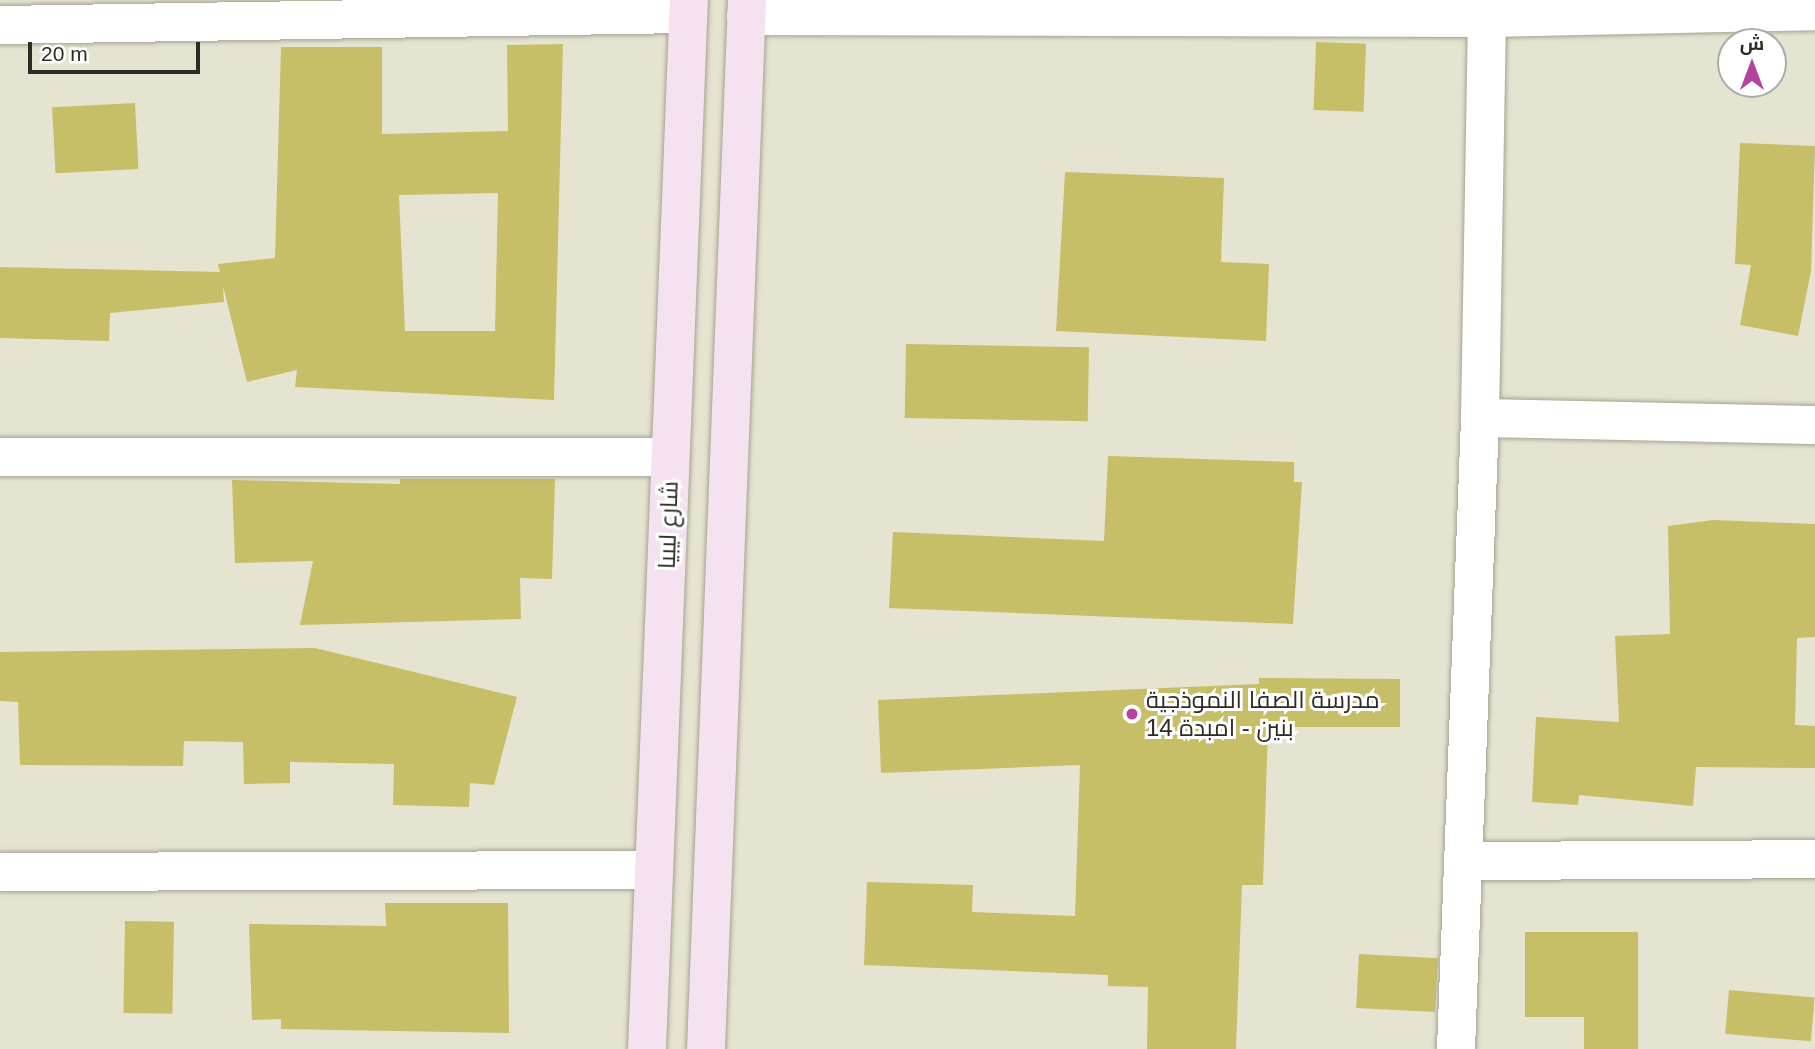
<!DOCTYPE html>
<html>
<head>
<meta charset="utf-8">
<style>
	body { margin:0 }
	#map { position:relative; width:1815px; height:1049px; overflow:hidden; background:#e5e4d0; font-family:Arial,Cairo,sans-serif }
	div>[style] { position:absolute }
	.building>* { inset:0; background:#c7be68; transform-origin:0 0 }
	.roads { filter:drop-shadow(0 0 2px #a5a390) drop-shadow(0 0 2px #a5a390) }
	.street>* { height:38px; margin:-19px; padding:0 19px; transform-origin:19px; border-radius:19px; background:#fff }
	.secondary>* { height:38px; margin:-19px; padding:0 19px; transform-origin:19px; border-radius:19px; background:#f5e2f0 }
	.dots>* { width:19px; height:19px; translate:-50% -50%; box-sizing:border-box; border:4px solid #fff; border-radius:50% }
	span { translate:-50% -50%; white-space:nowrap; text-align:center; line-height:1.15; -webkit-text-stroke:6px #fff; paint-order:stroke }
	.street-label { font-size:24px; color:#2d2d25 }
	.poi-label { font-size:24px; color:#2d2d25 }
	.left { translate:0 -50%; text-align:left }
	.north { position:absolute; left:1717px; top:28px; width:70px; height:70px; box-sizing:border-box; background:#fff; border:2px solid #ababa8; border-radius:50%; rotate:0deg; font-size:19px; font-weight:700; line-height:28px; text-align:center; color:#2d2d25 }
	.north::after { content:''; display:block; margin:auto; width:24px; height:32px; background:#b4429e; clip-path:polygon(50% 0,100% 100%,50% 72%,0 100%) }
	.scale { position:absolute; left:28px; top:42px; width:172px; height:32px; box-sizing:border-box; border:4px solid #2d2d25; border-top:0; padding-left:9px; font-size:21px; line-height:24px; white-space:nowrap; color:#2d2d25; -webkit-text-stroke:5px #fff; paint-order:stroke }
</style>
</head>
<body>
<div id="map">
	<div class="building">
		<div style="left:1316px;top:42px;width:50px;height:68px;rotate:2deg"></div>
		<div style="clip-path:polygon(evenodd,563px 44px,554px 400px,295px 387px,297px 370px,247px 382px,223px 286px,224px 302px,110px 313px,109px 341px,0 338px,0 267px,220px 272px,218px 264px,275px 258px,281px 47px,382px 47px,382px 134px,508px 131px,507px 45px,563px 44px,498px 193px,495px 331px,405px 331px,399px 195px,498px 193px)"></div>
		<div style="left:135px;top:103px;width:66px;height:83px;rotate:87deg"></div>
		<div style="clip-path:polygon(1740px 143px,1815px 146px,1811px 271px,1798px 336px,1740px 325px,1751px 265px,1735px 264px)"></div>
		<div style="clip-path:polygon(1065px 172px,1224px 178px,1221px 262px,1269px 264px,1266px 341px,1056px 331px)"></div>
		<div style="left:906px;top:344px;width:183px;height:74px;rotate:1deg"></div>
		<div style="clip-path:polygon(1108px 456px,1294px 462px,1294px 482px,1302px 482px,1293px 624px,889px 608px,893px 532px,1104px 541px)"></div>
		<div style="clip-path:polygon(400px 479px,555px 479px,552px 579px,520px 578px,521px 619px,300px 625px,313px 561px,235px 563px,232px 480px,400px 484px)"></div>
		<div style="clip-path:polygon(1713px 520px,1815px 524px,1815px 637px,1797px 638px,1795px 725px,1815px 726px,1815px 768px,1696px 767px,1693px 806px,1579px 795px,1578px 805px,1532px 802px,1536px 717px,1619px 722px,1615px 636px,1670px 634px,1668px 526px)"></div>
		<div style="clip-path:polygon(315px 648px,517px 697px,494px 785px,470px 783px,469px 807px,393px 805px,394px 764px,290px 762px,290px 783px,244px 784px,243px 742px,184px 741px,183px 766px,20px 765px,18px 702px,0 701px,0 652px)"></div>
		<div style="clip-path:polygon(1259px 678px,1400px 679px,1400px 727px,1268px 727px,1263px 885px,1242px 885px,1236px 1049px,1147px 1049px,1148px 987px,1108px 986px,1108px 975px,864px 965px,867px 882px,973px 885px,972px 912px,1075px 916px,1080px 765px,881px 773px,878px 700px,1259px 684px)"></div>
		<div style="clip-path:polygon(385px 903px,508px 903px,509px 1033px,281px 1029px,281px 1019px,252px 1020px,249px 924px,386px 926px)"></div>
		<div style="left:125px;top:921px;width:49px;height:92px;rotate:1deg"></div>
		<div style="clip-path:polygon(1525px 932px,1638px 932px,1638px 1049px,1584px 1049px,1584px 1017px,1525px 1017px)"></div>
		<div style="left:1359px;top:954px;width:79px;height:54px;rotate:3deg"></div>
		<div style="left:1729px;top:990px;width:86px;height:44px;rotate:5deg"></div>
	</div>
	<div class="roads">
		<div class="street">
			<div style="left:746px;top:16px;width:741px;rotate:0.15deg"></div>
			<div style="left:1487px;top:18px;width:328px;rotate:-1.2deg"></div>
			<div style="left:0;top:25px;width:688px;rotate:-0.92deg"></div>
			<div style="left:1480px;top:418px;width:335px;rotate:1.2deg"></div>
			<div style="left:0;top:457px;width:670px"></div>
			<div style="left:1467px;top:861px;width:348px;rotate:-0.3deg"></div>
			<div style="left:0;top:872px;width:653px;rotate:-0.18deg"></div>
			<div style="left:1456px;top:1049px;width:631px;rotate:-87.82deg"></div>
			<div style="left:1480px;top:418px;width:400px;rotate:-89deg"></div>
		</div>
		<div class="secondary">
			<div style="left:647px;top:1049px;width:1050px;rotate:-87.71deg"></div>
			<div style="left:706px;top:1049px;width:1050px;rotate:-87.76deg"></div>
		</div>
	</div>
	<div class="dots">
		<div style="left:1132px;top:714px;background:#b4429e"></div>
	</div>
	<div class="street-label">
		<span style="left:668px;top:525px;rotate:-88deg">شارع ليبيا</span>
	</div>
	<div class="poi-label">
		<span class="left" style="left:1146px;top:714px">مدرسة الصفا النموذجية<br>بنين - امبدة 14</span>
	</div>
	<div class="north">ش</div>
	<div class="scale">20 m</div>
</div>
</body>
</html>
